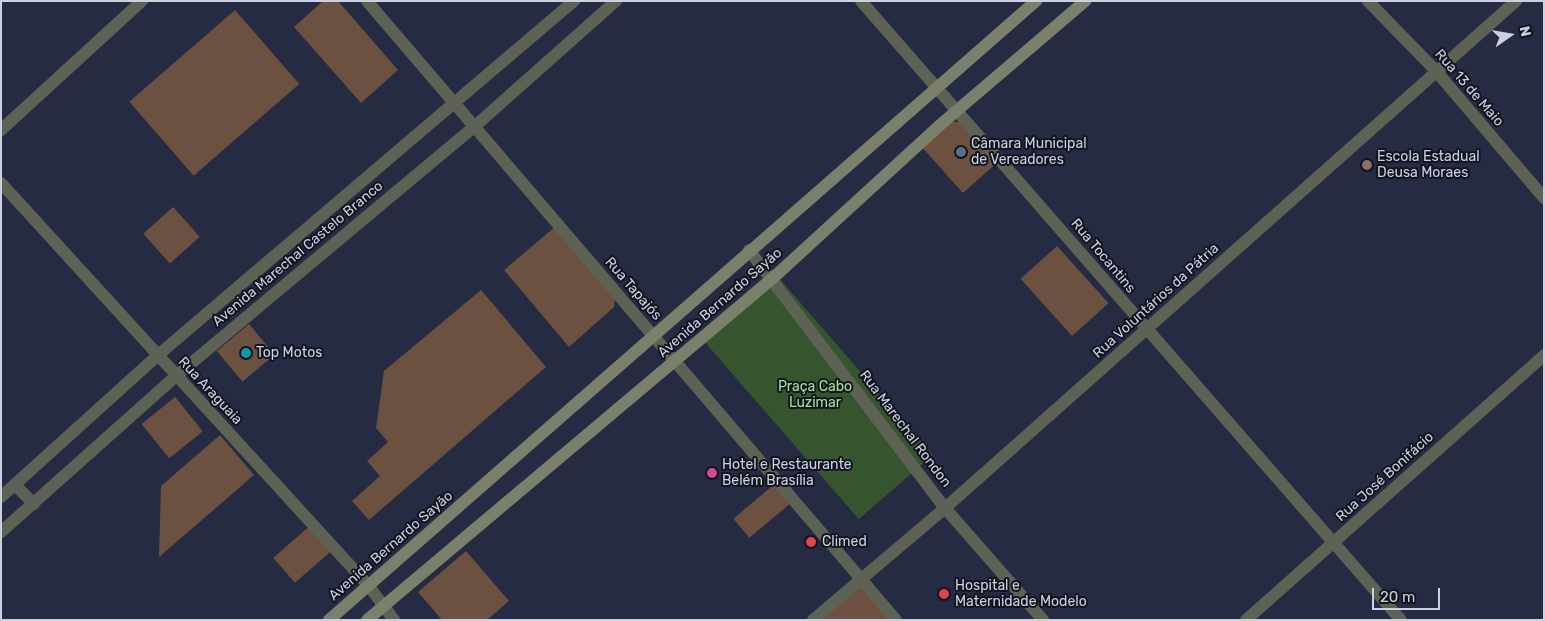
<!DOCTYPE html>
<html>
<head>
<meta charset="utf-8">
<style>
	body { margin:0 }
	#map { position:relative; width:1545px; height:621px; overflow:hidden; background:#242b43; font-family:Rubik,sans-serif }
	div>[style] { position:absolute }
	.green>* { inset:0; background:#36552e; transform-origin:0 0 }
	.building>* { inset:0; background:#6c5140; transform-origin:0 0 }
	.street>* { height:12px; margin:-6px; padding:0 6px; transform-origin:6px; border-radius:6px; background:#5e6255 }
	.secondary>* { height:12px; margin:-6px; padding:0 6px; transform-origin:6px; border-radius:6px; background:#7a806b }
	.dots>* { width:14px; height:14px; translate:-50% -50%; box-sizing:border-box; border:2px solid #11141f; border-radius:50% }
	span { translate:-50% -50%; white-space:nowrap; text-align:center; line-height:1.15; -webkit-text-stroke:4px #11141f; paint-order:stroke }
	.street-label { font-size:14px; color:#ccd1e1 }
	.poi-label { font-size:14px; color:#ccd1e1 }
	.left { translate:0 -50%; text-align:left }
	.park-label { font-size:14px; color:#a6e196 }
	.frame { position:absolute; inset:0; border:2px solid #ccd1e1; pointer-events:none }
	.north { position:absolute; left:1485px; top:10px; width:50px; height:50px; -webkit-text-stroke:4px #11141f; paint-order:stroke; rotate:77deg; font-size:14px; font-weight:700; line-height:20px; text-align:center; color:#ccd1e1 }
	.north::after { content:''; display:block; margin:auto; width:18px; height:22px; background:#ccd1e1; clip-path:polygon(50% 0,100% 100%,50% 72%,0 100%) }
	.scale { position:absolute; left:1372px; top:588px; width:68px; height:22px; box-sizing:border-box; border:2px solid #ccd1e1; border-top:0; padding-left:6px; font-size:15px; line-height:18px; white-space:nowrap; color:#ccd1e1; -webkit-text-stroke:4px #11141f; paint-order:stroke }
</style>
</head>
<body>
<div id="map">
	<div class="green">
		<div style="left:772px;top:270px;width:245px;height:98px;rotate:49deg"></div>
	</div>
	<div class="building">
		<div style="clip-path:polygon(323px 1px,338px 1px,398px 70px,361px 103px,294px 27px)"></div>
		<div style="left:235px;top:10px;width:98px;height:140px;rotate:49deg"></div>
		<div style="clip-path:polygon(947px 121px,970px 123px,1001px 159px,963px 193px,920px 145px)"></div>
		<div style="left:173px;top:207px;width:40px;height:40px;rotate:48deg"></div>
		<div style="clip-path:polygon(556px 226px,615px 294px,614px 307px,569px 347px,504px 270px)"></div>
		<div style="left:1057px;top:246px;width:77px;height:49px;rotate:48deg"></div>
		<div style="clip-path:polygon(481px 290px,546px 367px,369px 520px,352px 501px,380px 476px,367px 461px,388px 442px,376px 428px,384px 371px)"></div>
		<div style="left:249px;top:324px;width:40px;height:42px;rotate:50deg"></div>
		<div style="left:175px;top:397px;width:44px;height:43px;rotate:51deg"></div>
		<div style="clip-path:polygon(220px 435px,254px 475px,159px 557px,161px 486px)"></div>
		<div style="left:777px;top:482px;width:25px;height:57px;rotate:50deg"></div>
		<div style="left:311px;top:525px;width:33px;height:50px;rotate:49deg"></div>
		<div style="clip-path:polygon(466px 551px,509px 601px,487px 620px,442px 620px,418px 592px)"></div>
		<div style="clip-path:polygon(860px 583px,893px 620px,819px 620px)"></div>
	</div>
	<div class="street">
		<div style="left:367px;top:1px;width:814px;rotate:49.48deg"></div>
		<div style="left:861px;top:1px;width:821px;rotate:48.9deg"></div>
		<div style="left:1368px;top:1px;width:98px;rotate:45.8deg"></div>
		<div style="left:1436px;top:71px;width:167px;rotate:49.6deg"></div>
		<div style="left:1px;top:130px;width:191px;rotate:-42.5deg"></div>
		<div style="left:1px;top:183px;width:544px;rotate:47.61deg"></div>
		<div style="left:368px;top:585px;width:44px;rotate:53.4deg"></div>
		<div style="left:749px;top:250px;width:324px;rotate:52.8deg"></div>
		<div style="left:945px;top:508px;width:149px;rotate:48.8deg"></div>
		<div style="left:15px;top:485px;width:27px;rotate:45deg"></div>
		<div style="left:1px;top:497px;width:210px;rotate:-42.1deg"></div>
		<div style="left:157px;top:356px;width:548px;rotate:-40.41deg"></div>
		<div style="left:1px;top:532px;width:234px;rotate:-41.7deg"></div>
		<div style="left:176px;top:376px;width:388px;rotate:-39.9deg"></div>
		<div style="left:474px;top:127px;width:190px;rotate:-41.6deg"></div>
		<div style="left:813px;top:620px;width:173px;rotate:-40.3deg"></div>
		<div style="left:945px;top:508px;width:764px;rotate:-41.6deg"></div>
		<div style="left:1246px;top:620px;width:399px;rotate:-41.6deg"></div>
	</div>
	<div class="secondary">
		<div style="left:329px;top:620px;width:940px;rotate:-41.2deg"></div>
		<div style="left:367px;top:620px;width:531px;rotate:-40.11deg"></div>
		<div style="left:773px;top:278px;width:226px;rotate:-42.5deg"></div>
		<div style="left:940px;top:125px;width:191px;rotate:-40.5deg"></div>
	</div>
	<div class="dots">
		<div style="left:961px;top:152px;background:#5c6f8a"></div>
		<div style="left:1367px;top:165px;background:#8d6e63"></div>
		<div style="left:246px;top:353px;background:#0f9aa8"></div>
		<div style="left:712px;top:473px;background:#d1479c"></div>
		<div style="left:811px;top:542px;background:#e0444e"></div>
		<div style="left:944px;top:594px;background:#e0444e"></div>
	</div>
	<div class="street-label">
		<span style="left:1469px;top:88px;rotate:49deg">Rua 13 de Maio</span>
		<span style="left:298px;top:254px;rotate:-40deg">Avenida Marechal Castelo Branco</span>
		<span style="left:1103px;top:256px;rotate:50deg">Rua Tocantins</span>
		<span style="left:633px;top:289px;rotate:49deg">Rua Tapajós</span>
		<span style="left:1156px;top:301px;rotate:-42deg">Rua Voluntários da Pátria</span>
		<span style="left:720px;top:303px;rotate:-41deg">Avenida Bernardo Sayão</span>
		<span style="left:210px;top:391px;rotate:47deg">Rua Araguaia</span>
		<span style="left:905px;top:429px;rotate:53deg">Rua Marechal Rondon</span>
		<span style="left:1385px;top:477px;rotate:-42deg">Rua José Bonifácio</span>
		<span style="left:391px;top:546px;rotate:-41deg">Avenida Bernardo Sayão</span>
	</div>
	<div class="poi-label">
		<span class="left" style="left:971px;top:152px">Câmara Municipal<br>de Vereadores</span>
		<span class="left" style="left:1377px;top:165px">Escola Estadual<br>Deusa Moraes</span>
		<span class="left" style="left:256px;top:353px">Top Motos</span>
		<span class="left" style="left:722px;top:473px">Hotel e Restaurante<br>Belém Brasília</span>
		<span class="left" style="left:822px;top:542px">Climed</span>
		<span class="left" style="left:955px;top:594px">Hospital e<br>Maternidade Modelo</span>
	</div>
	<div class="park-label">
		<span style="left:815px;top:395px">Praça Cabo<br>Luzimar</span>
	</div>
	<div class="frame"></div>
	<div class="north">N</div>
	<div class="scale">20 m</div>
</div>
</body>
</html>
